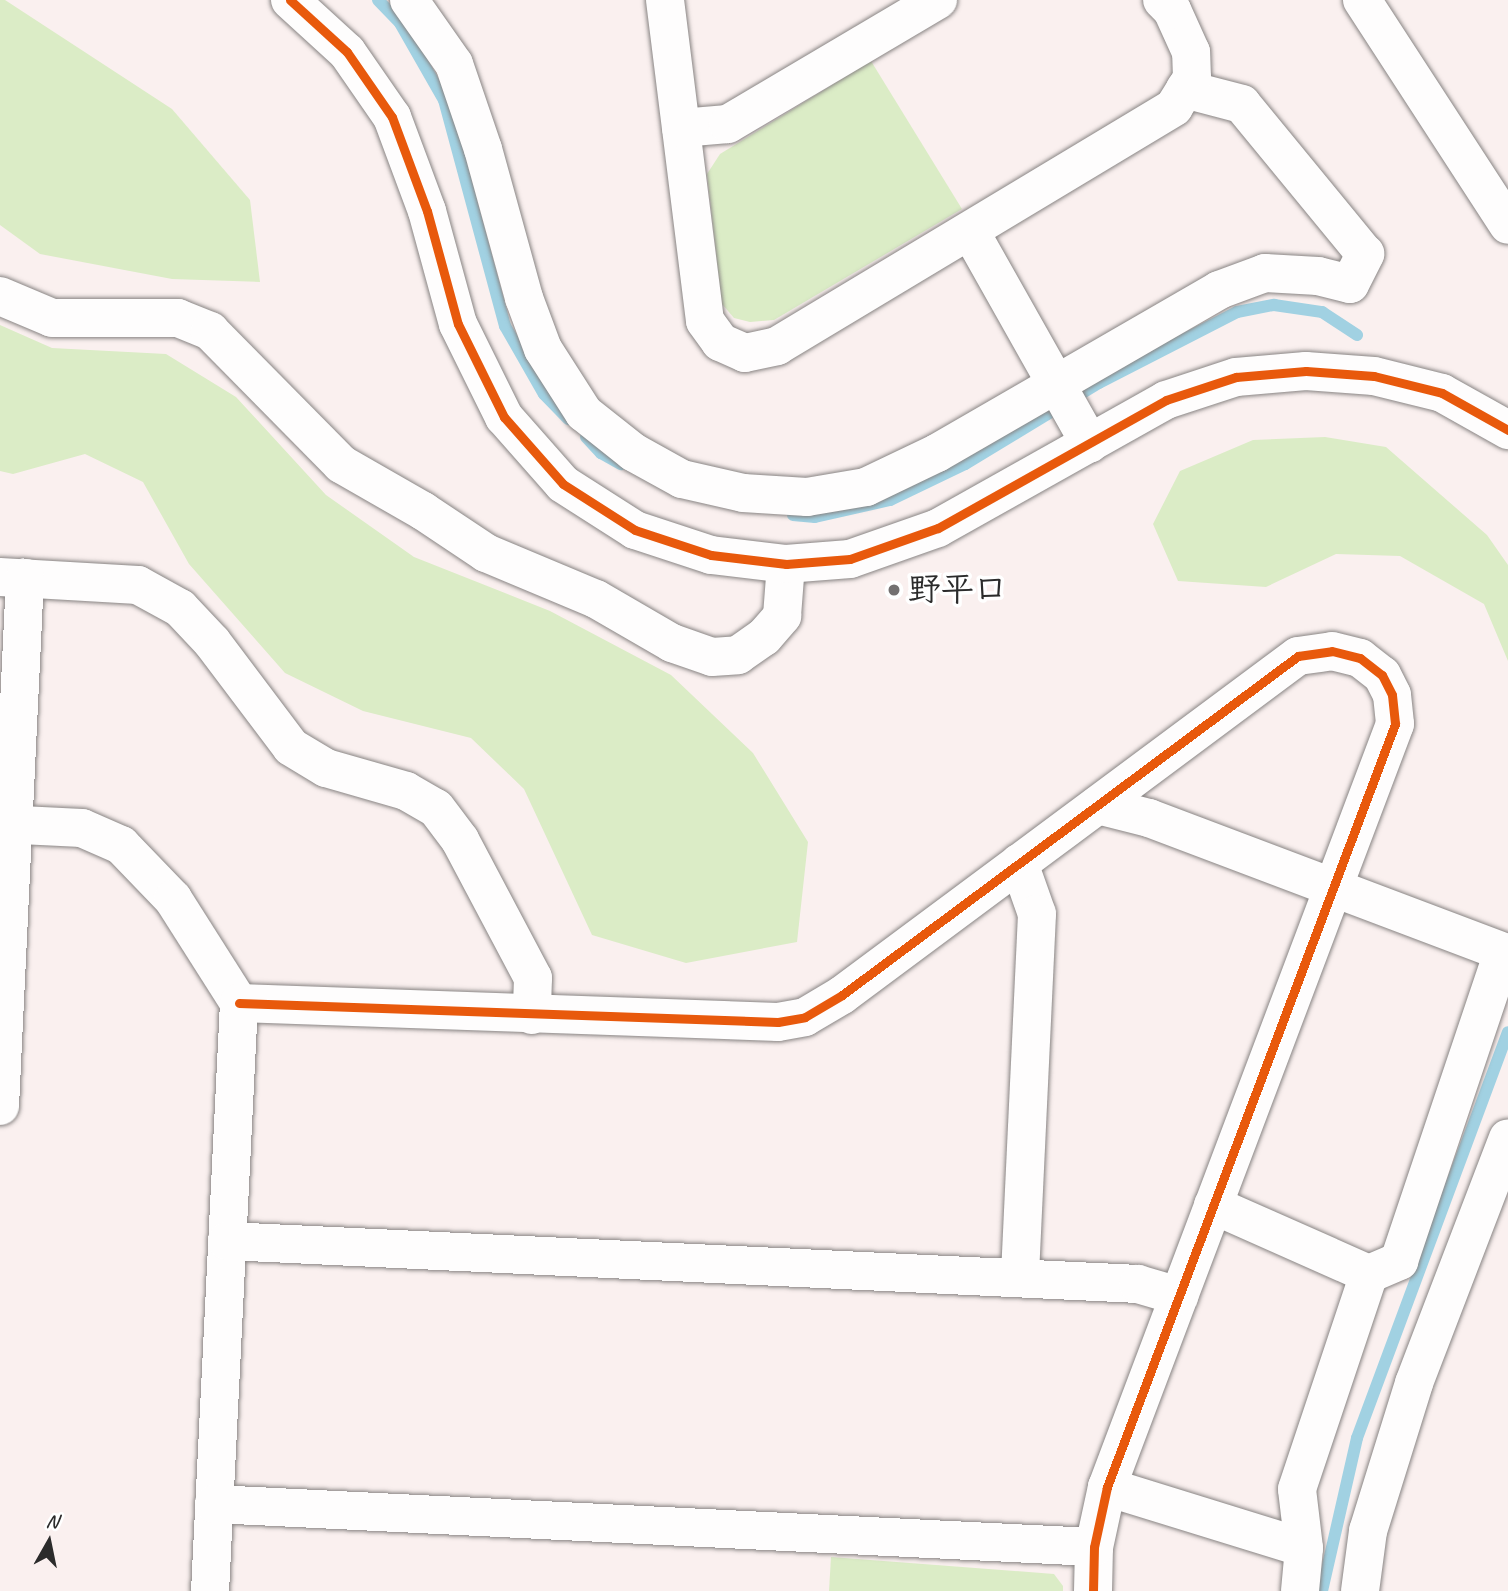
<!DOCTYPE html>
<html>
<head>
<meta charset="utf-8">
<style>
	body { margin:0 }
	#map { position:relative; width:1508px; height:1591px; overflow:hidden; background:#faf0ef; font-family:Caveat,"Klee One",sans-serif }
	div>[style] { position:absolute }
	.green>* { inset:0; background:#dbecc6 }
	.stream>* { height:12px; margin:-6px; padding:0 6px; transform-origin:6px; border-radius:6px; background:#a1d1e2 }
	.roads { filter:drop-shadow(0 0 2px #888483) drop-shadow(0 0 2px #888483) }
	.minor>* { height:38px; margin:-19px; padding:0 19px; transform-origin:19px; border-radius:19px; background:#fefdfd }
	.tertiary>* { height:38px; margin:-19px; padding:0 19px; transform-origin:19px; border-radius:19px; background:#fefdfd }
	.cycleway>* { height:9px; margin:-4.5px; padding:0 4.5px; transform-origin:4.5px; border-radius:4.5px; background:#e8590c }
	.dots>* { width:19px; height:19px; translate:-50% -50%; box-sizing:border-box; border:4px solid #fff; border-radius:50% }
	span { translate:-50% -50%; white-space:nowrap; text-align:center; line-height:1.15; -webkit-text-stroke:7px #fff; paint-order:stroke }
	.poi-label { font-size:33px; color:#2b2b2b; font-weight:700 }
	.left { translate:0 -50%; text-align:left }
	.north { position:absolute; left:14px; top:1507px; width:70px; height:70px; -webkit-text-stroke:5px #fff; paint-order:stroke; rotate:9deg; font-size:19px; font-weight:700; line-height:28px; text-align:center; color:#2b2b2b }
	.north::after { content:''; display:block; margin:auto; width:24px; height:32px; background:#2b2b2b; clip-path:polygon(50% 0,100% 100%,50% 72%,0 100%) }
</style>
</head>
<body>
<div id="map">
	<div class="green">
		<div style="clip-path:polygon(0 0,5px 0,172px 109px,250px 200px,260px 282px,172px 279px,40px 254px,0 225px)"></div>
		<div style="clip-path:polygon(871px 61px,962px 209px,774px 320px,750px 322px,734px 318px,722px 304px,707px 174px,720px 154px)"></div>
		<div style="clip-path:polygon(0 325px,52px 348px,166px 354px,236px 397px,326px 495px,414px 557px,550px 611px,671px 675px,753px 753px,808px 842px,797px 942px,686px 963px,592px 935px,524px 789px,471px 738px,363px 711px,285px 673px,189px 564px,143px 482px,85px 454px,13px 474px,0 471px)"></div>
		<div style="clip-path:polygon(1325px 437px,1386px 447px,1487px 535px,1508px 565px,1508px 661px,1484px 604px,1400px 556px,1336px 554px,1266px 587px,1178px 581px,1153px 524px,1180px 471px,1253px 440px)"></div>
		<div style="clip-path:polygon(831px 1557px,1054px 1574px,1063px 1586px,1063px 1591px,829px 1591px)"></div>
	</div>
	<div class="stream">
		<div style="left:378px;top:0;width:32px;rotate:46deg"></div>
		<div style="left:400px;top:23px;width:89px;rotate:60.3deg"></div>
		<div style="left:444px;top:100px;width:234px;rotate:74.9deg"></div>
		<div style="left:505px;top:326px;width:78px;rotate:60.2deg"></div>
		<div style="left:544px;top:394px;width:35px;rotate:46deg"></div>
		<div style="left:586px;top:437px;width:22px;rotate:47deg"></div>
		<div style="left:601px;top:453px;width:23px;rotate:29deg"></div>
		<div style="left:793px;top:515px;width:22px;rotate:5deg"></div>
		<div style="left:815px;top:517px;width:77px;rotate:-12.8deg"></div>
		<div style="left:890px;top:500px;width:83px;rotate:-25.6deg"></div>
		<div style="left:965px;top:464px;width:157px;rotate:-31.2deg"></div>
		<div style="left:1099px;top:383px;width:155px;rotate:-27.2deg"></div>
		<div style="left:1237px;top:312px;width:38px;rotate:-11deg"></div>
		<div style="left:1274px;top:305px;width:49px;rotate:8.3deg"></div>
		<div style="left:1322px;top:312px;width:42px;rotate:33.3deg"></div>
		<div style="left:1322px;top:1591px;width:157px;rotate:-77.1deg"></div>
		<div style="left:1357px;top:1438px;width:433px;rotate:-69.6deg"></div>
	</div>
	<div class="roads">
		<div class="minor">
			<div style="left:409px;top:0;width:78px;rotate:54.9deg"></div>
			<div style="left:454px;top:64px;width:90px;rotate:71.2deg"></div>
			<div style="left:483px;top:149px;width:155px;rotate:74.6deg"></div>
			<div style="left:524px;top:298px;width:54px;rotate:69.6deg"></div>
			<div style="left:543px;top:349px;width:76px;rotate:57.4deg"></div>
			<div style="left:584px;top:413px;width:63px;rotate:38.5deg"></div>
			<div style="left:633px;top:452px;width:56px;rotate:28.9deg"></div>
			<div style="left:682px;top:479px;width:63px;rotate:12.9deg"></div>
			<div style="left:743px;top:493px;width:64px;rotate:3.6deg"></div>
			<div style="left:807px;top:497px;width:60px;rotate:-9.6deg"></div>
			<div style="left:866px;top:487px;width:79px;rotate:-25.6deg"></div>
			<div style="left:937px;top:453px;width:326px;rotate:-30deg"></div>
			<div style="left:1219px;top:290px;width:49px;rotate:-20.3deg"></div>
			<div style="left:1265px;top:273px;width:53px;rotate:3.2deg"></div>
			<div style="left:1318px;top:276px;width:33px;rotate:14deg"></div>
			<div style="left:1350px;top:284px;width:34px;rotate:-63deg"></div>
			<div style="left:1365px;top:254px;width:194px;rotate:-129.4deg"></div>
			<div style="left:1242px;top:104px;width:59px;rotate:-165.3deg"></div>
			<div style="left:665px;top:0;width:323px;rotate:82.9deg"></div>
			<div style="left:705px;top:321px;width:26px;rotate:54deg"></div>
			<div style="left:720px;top:342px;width:27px;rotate:24deg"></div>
			<div style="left:745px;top:353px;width:33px;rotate:-12deg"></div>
			<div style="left:777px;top:346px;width:463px;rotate:-31deg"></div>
			<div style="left:1174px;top:107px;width:34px;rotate:-58deg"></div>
			<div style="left:1192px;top:78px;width:26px;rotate:-92deg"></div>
			<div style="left:1191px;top:52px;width:46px;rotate:-114.3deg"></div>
			<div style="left:1172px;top:10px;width:14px;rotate:-135deg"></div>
			<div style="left:1362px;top:0;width:268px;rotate:57deg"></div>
			<div style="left:681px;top:128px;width:47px;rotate:-4.9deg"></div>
			<div style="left:728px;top:124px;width:244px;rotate:-30.6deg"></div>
			<div style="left:970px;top:231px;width:244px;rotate:60.6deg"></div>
			<div style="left:0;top:296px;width:56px;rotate:22.9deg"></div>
			<div style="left:52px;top:318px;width:126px"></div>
			<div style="left:178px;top:318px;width:35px;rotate:22deg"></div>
			<div style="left:210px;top:331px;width:187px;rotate:45.4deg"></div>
			<div style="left:341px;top:464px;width:95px;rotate:29.8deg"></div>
			<div style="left:423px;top:511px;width:76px;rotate:33.7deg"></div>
			<div style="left:486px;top:553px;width:119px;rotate:22.7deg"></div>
			<div style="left:596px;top:599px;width:88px;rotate:30.1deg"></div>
			<div style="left:672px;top:643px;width:42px;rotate:19.3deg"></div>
			<div style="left:712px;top:657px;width:26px;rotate:-4deg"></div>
			<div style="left:738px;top:655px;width:32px;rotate:-35deg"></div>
			<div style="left:764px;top:637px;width:28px;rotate:-49deg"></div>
			<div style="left:782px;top:616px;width:52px;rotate:-85.6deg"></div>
			<div style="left:0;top:577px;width:138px;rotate:3.3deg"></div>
			<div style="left:138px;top:585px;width:48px;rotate:28.7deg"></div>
			<div style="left:180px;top:608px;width:47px;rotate:46.7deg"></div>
			<div style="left:212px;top:642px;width:131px;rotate:53deg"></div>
			<div style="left:291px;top:747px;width:41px;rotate:31deg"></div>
			<div style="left:326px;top:768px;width:83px;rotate:16deg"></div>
			<div style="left:406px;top:791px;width:34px;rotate:30deg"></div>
			<div style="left:436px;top:808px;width:40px;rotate:53deg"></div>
			<div style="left:460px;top:840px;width:156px;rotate:62.1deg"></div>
			<div style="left:533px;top:978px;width:37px;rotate:92deg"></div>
			<div style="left:1098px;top:805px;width:53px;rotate:14.3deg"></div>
			<div style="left:1149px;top:818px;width:384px;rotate:20.7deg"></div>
			<div style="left:0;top:824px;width:82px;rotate:2.8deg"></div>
			<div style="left:82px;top:828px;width:43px;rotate:23.6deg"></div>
			<div style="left:121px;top:845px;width:75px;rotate:46.1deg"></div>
			<div style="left:173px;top:899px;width:123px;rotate:57.6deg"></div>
			<div style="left:239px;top:1003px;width:589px;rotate:92.82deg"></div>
			<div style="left:1019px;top:863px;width:54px;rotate:70.6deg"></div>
			<div style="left:1037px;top:914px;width:364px;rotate:92.7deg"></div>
			<div style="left:239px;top:1003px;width:539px;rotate:2.02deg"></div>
			<div style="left:778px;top:1022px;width:27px;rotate:-10deg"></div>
			<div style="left:805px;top:1017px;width:43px;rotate:-30.7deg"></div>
			<div style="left:842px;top:995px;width:568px;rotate:-36.63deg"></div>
			<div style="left:1298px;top:656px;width:34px;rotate:-8deg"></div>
			<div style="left:1332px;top:651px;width:29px;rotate:14deg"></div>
			<div style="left:1360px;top:658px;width:28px;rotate:38deg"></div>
			<div style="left:1382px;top:675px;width:22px;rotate:63deg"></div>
			<div style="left:1392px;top:695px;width:29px;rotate:84deg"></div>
			<div style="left:1395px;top:724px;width:816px;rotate:110.68deg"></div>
			<div style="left:1107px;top:1487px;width:61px;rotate:102.2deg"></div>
			<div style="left:1094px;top:1547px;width:44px;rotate:91.3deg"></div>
			<div style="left:0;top:1106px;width:529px;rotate:-87.29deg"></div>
			<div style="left:1213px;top:1205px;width:171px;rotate:23.9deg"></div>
			<div style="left:227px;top:1241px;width:912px;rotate:2.7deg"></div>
			<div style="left:1138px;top:1284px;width:43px;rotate:16.3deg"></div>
			<div style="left:1107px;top:1487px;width:206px;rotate:17.2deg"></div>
			<div style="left:214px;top:1504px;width:881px;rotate:2.8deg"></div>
			<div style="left:1300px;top:1591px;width:43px;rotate:-84.7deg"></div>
			<div style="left:1304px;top:1548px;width:59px;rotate:-96.8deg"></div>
			<div style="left:1297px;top:1489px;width:227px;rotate:-71.5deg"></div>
			<div style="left:1369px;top:1274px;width:33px;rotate:-23deg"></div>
			<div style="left:1399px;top:1261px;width:326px;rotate:-71.4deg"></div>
		</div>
		<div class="tertiary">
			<div style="left:290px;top:0;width:77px;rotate:42.4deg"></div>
			<div style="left:347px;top:52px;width:79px;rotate:55.3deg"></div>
			<div style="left:392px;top:117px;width:100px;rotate:69.6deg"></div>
			<div style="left:427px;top:211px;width:117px;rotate:74.7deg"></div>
			<div style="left:458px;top:324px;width:104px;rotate:63.7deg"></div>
			<div style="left:504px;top:417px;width:89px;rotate:48.6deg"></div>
			<div style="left:563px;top:484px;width:85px;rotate:32.6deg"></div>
			<div style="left:635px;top:530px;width:80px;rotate:18.2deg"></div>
			<div style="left:711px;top:555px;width:76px;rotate:6.8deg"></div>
			<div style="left:786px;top:564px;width:64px;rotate:-4.5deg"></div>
			<div style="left:850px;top:559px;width:93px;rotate:-19.4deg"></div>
			<div style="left:938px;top:528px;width:261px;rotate:-29.3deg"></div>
			<div style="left:1166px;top:400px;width:74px;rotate:-18.2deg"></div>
			<div style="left:1236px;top:377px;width:70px;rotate:-4.9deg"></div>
			<div style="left:1306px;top:371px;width:68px;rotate:4.2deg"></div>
			<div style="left:1374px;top:376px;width:70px;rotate:14deg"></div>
			<div style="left:1442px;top:393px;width:76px;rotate:29.3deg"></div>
			<div style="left:1360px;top:1591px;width:61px;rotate:-82.4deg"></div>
			<div style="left:1368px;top:1531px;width:155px;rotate:-72.7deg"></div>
			<div style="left:1414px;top:1383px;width:262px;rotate:-69deg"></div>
		</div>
	</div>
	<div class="cycleway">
		<div style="left:290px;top:0;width:77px;rotate:42.4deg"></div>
		<div style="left:347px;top:52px;width:79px;rotate:55.3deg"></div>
		<div style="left:392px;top:117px;width:100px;rotate:69.6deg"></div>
		<div style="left:427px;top:211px;width:117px;rotate:74.7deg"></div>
		<div style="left:458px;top:324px;width:104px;rotate:63.7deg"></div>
		<div style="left:504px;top:417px;width:89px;rotate:48.6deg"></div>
		<div style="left:563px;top:484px;width:85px;rotate:32.6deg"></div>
		<div style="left:635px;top:530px;width:80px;rotate:18.2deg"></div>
		<div style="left:711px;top:555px;width:76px;rotate:6.8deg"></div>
		<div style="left:786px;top:564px;width:64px;rotate:-4.5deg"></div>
		<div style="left:850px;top:559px;width:93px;rotate:-19.4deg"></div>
		<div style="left:938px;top:528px;width:261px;rotate:-29.3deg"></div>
		<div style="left:1166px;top:400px;width:74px;rotate:-18.2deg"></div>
		<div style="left:1236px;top:377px;width:70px;rotate:-4.9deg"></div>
		<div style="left:1306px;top:371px;width:68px;rotate:4.2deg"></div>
		<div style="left:1374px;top:376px;width:70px;rotate:14deg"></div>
		<div style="left:1442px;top:393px;width:76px;rotate:29.3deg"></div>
		<div style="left:239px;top:1003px;width:539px;rotate:2.02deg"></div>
		<div style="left:778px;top:1022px;width:27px;rotate:-10deg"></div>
		<div style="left:805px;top:1017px;width:43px;rotate:-30.7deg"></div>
		<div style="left:842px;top:995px;width:568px;rotate:-36.63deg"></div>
		<div style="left:1298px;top:656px;width:34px;rotate:-8deg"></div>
		<div style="left:1332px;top:651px;width:29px;rotate:14deg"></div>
		<div style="left:1360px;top:658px;width:28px;rotate:38deg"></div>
		<div style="left:1382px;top:675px;width:22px;rotate:63deg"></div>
		<div style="left:1392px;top:695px;width:29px;rotate:84deg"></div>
		<div style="left:1395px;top:724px;width:816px;rotate:110.68deg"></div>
		<div style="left:1107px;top:1487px;width:61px;rotate:102.2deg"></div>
		<div style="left:1094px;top:1547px;width:44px;rotate:91.3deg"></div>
	</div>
	<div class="dots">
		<div style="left:894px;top:590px;background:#737070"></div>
	</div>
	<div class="poi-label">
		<span class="left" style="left:908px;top:590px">野平口</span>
	</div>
	<div class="north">N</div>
</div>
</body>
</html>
